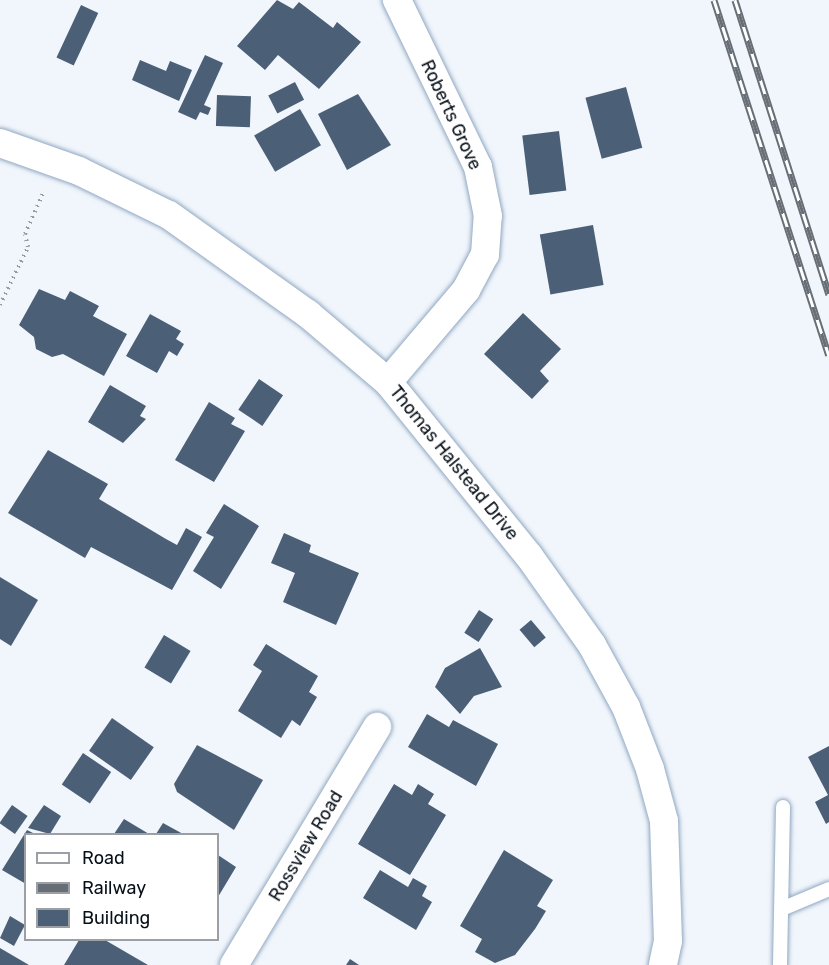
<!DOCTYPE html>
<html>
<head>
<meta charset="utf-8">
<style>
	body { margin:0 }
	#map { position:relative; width:829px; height:965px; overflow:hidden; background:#f1f6fc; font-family:Rubik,sans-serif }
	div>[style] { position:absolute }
	.building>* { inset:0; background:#4b6077; transform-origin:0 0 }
	.path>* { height:4px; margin-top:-2px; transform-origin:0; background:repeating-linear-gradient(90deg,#949aa1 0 1.5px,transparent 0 6px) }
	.roads { filter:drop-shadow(0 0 2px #91a8c2) drop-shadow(0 0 2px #91a8c2) }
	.service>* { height:14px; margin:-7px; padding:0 7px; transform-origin:7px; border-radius:7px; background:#fff }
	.minor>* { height:28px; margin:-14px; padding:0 14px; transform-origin:14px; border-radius:14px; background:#fff }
	.rail>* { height:7px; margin-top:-3.5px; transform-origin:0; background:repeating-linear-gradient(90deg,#fff 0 14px,#676e76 0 28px); box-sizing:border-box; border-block:2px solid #676e76 }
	span { translate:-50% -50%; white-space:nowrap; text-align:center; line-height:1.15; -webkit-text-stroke:6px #fff; paint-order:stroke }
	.street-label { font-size:18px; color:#070f18 }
	.legend { position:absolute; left:24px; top:833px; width:195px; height:108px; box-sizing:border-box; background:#fff; border:2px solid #9c9fa3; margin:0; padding:8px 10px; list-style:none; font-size:18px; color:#070f18 }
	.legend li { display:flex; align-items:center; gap:12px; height:30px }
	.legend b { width:30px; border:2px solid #9c9fa3 }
</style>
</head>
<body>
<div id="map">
	<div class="building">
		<div style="clip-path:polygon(277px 0,293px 9px,299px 2px,333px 28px,337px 22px,361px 42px,319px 89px,278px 55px,265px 70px,237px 46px)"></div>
		<div style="left:81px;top:5px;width:19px;height:58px;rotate:25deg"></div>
		<div style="clip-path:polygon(205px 55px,223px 63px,204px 105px,211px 108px,208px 115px,200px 112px,196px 120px,178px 112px)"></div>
		<div style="clip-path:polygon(140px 60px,166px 71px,170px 61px,192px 70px,179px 101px,132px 80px)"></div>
		<div style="left:295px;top:82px;width:20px;height:30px;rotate:63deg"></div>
		<div style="left:626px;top:87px;width:63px;height:42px;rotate:75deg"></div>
		<div style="clip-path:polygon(358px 94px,391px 145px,347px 170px,318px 114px)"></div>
		<div style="left:217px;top:95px;width:34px;height:31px;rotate:2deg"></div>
		<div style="left:300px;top:109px;width:42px;height:53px;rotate:60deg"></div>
		<div style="left:559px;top:131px;width:60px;height:37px;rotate:83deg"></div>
		<div style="left:593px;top:225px;width:61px;height:54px;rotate:80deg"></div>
		<div style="clip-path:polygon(39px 289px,65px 300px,70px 291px,99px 306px,93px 316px,127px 334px,104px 376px,63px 354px,52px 357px,36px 349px,34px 337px,19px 325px)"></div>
		<div style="clip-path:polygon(523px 313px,561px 349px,540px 371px,549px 381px,532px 399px,484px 354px)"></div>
		<div style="clip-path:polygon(150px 314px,181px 331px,176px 339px,184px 344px,177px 356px,169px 351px,157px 373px,126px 356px)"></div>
		<div style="left:259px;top:379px;width:29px;height:37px;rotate:34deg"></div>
		<div style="clip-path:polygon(110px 385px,146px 406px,140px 416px,146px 419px,123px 443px,88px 422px)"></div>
		<div style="clip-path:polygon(209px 402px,235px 418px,231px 424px,245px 431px,214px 482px,175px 460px)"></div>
		<div style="clip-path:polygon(48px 450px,108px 484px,99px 499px,166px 539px,177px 545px,186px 528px,202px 537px,172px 590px,91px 547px,85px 558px,8px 513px)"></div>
		<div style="clip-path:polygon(224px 504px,259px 526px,221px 589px,193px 571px,214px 537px,206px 533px)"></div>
		<div style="clip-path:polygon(284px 533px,311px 545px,309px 552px,359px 573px,336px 625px,283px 602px,295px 573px,271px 563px)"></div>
		<div style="clip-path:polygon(0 577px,38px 600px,11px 646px,0 639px)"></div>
		<div style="left:479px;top:610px;width:17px;height:27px;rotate:33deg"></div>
		<div style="left:531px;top:620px;width:23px;height:15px;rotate:50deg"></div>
		<div style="left:164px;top:635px;width:31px;height:38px;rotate:31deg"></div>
		<div style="clip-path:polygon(266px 644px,318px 676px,309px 692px,317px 697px,300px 726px,292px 720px,281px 738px,238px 711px,262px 671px,253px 665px)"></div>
		<div style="clip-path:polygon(480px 648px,502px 687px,474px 696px,460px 714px,435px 687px,445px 668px)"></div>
		<div style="clip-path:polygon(427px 714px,449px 727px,453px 720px,498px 744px,476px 786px,408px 747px)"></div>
		<div style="left:112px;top:718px;width:51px;height:40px;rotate:35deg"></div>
		<div style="clip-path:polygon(197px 745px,263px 780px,234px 830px,177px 792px,174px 784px)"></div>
		<div style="clip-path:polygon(829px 746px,829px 822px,826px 824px,815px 802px,828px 795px,808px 757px)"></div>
		<div style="left:83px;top:753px;width:34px;height:38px;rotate:34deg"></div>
		<div style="clip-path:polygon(394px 784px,412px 795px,418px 784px,434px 794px,428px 804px,446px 815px,410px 875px,358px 844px)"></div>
		<div style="left:12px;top:805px;width:19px;height:22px;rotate:35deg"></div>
		<div style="clip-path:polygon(44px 805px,61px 816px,50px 834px,28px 828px)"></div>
		<div style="clip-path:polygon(124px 819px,149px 834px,114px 834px)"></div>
		<div style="clip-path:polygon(163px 823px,183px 834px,156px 834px)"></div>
		<div style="clip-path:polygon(27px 830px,35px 834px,26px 834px,26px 884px,2px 870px)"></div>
		<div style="clip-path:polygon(504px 850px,553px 880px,537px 906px,546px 911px,535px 929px,515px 955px,495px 963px,475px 952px,482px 939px,460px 926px)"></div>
		<div style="clip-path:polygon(218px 855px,236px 867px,218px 897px)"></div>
		<div style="clip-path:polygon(380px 870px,408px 887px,413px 878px,427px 886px,422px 896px,432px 902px,416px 930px,363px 898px)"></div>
		<div style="clip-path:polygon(10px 916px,25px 925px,14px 946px,0 938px)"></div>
		<div style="clip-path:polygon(79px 940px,105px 940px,148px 965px,64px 965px)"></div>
		<div style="clip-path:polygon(0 948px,29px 965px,0 965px)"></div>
		<div style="clip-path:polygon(350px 959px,359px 965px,346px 965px)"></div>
	</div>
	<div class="path">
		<div style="left:0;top:305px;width:64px;rotate:-64.2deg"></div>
		<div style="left:28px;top:247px;width:13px;rotate:-103deg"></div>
		<div style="left:25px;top:234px;width:47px;rotate:-66.2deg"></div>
	</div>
	<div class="roads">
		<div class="service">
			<div style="left:784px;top:908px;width:49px;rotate:-22.9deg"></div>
			<div style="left:780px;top:965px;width:158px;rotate:-88.9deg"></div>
		</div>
		<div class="minor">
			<div style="left:0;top:143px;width:84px;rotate:19.5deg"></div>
			<div style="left:79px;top:171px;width:100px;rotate:26.1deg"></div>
			<div style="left:169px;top:215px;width:171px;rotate:35.5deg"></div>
			<div style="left:308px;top:314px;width:105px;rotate:40.4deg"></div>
			<div style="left:388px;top:382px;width:224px;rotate:51deg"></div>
			<div style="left:529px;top:556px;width:109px;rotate:54.7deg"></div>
			<div style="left:592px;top:645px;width:71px;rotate:61.3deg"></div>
			<div style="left:626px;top:707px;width:66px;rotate:68.8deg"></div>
			<div style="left:650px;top:769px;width:54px;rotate:74.9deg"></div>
			<div style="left:664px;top:821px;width:120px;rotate:88.1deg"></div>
			<div style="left:668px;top:941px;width:25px;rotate:102deg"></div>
			<div style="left:388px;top:382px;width:121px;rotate:-49.7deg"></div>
			<div style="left:466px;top:290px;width:40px;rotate:-62deg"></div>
			<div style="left:485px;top:255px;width:39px;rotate:-86deg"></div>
			<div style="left:488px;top:216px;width:50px;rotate:-101.5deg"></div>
			<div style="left:478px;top:167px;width:186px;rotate:-115.9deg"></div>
			<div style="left:234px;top:965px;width:278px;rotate:-59deg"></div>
		</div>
	</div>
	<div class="rail">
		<div style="left:714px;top:0;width:373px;rotate:72.1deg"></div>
		<div style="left:735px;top:0;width:309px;rotate:72.3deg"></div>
	</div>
	<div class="street-label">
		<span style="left:451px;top:115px;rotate:65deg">Roberts Grove</span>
		<span style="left:454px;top:463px;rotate:51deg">Thomas Halstead Drive</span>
		<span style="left:306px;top:846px;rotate:-59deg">Rossview Road</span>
	</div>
	<ul class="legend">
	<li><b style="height:8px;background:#fff"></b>Road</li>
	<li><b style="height:8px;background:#676e76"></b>Railway</li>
	<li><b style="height:16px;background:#4b6077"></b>Building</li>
	</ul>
</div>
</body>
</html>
